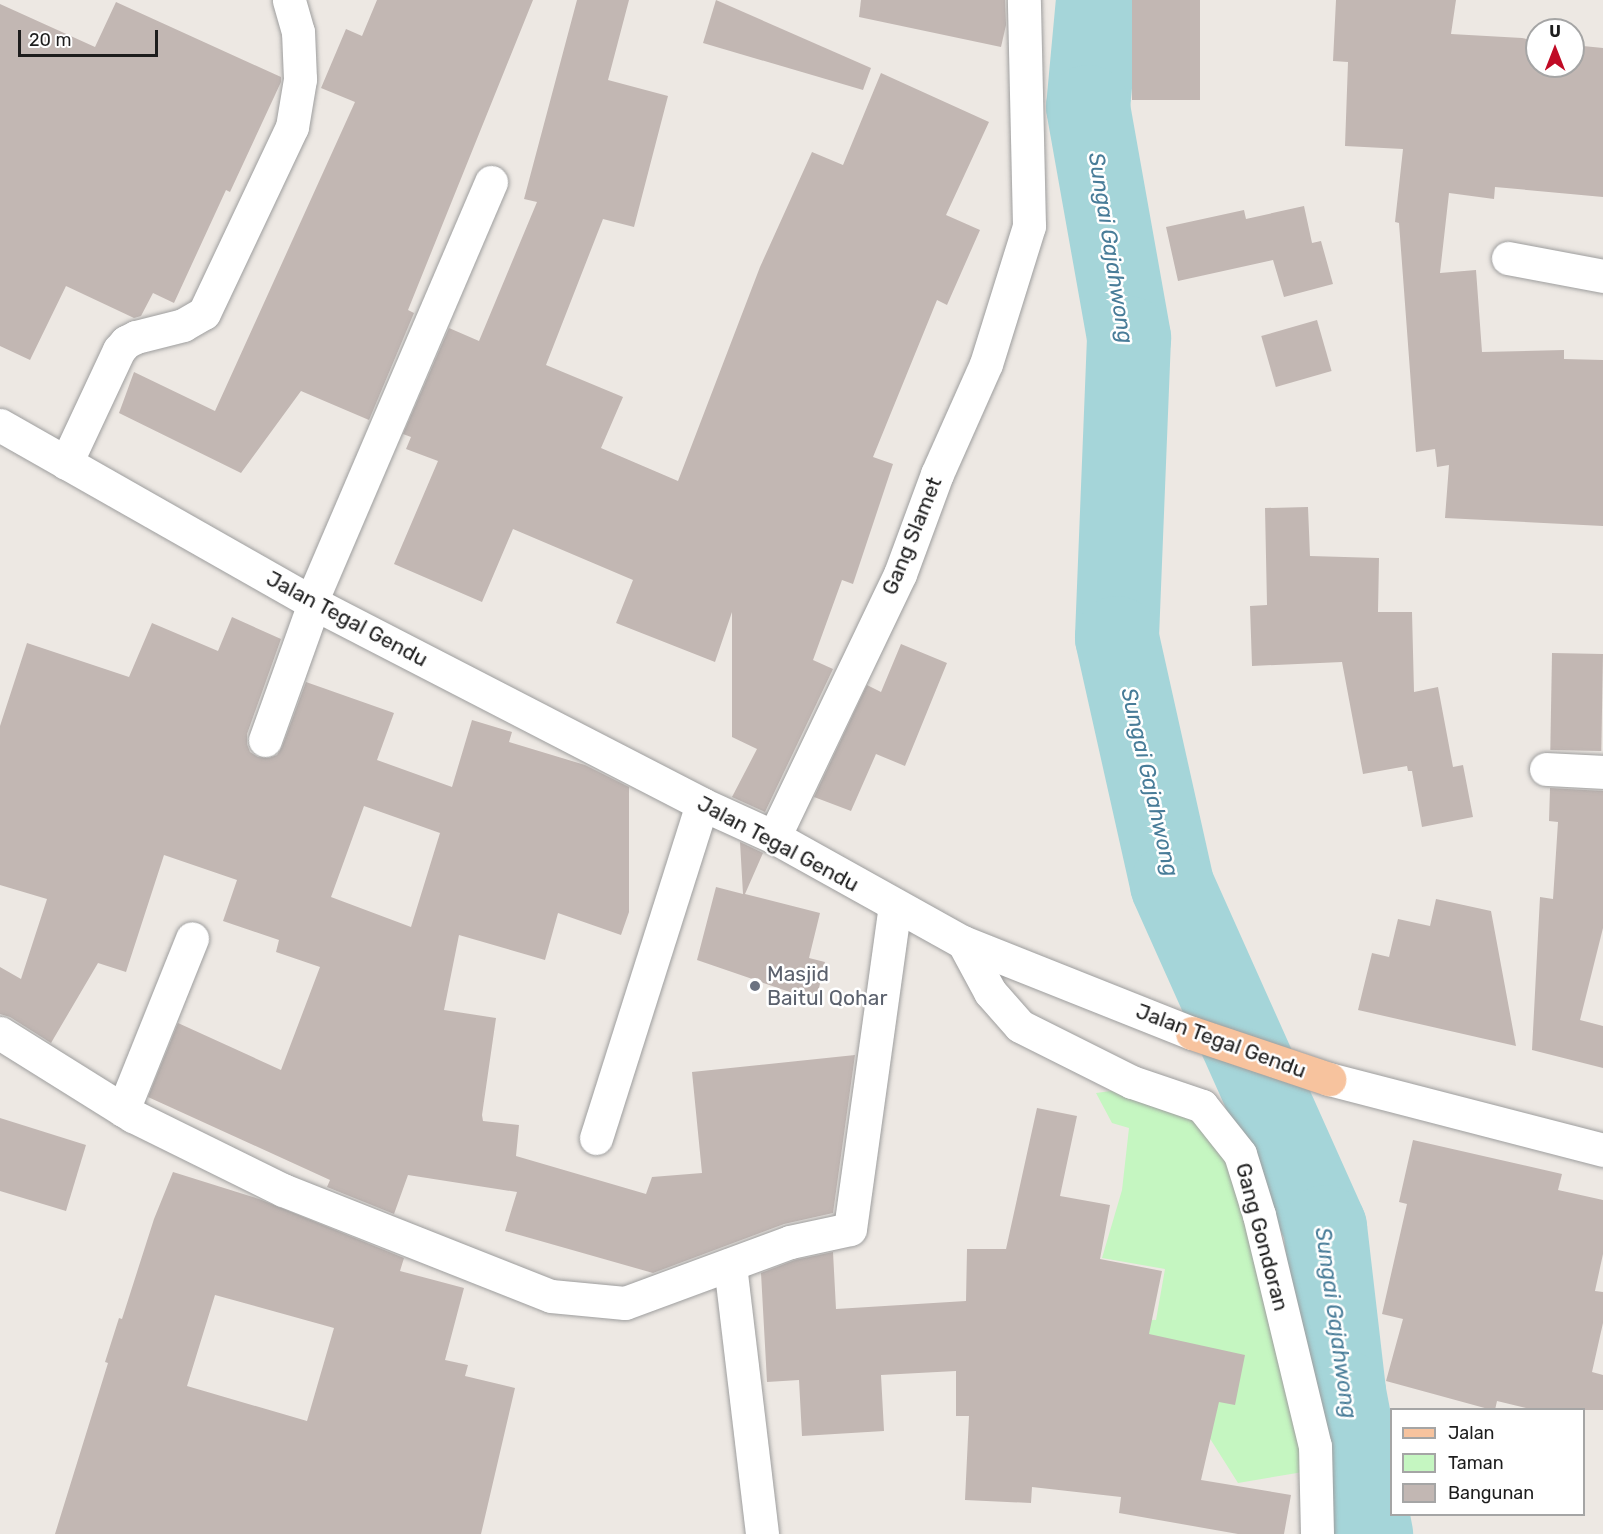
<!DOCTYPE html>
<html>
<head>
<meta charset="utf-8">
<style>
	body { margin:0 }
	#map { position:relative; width:1603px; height:1534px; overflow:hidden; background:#ede8e3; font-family:Rubik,sans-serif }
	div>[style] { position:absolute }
	.park>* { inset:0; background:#c5f6c1 }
	.river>* { height:84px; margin:-42px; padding:0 42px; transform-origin:42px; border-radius:42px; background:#a5d5d9 }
	.building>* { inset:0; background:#c2b7b3; transform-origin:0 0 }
	.roads { filter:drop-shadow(0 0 2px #9e9e9e) drop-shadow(0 0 2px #9e9e9e) }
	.minor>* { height:33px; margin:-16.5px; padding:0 16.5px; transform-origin:16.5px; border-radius:16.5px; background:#fff }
	.major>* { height:33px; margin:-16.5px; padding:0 16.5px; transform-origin:16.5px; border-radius:16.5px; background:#f7c39e }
	.dots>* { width:16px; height:16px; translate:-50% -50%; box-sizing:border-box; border:3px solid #fff; border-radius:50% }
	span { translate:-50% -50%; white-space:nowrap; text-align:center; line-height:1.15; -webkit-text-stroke:5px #fff; paint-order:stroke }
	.street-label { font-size:21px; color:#1d1d1d }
	.worship-label { font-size:21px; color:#5b616d }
	.left { translate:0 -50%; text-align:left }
	.water-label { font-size:22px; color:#487c98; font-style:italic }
	.legend { position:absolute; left:1390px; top:1408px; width:195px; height:108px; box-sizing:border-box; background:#fff; border:2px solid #a5a5a5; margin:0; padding:8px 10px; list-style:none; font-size:18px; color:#1d1d1d }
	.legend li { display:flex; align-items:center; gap:12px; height:30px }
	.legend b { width:30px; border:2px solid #a5a5a5 }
	.north { position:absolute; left:1525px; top:18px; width:60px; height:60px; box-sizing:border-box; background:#fff; border:2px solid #a5a5a5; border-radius:50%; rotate:0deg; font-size:16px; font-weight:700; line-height:24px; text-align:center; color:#1d1d1d }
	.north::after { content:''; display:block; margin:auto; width:21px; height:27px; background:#c00a25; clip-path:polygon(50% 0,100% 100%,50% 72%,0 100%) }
	.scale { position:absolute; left:18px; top:30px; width:140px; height:27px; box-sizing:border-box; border:3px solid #1d1d1d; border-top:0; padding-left:8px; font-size:18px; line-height:21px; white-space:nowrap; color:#1d1d1d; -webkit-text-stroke:4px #fff; paint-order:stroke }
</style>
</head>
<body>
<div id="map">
	<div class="park">
		<div style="clip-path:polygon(1169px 1083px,1213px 1124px,1290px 1330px,1303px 1472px,1238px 1483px,1209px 1437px,1065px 1315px,1156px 1320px,1165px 1269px,1102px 1258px,1122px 1190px,1129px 1128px,1112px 1123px,1096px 1093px)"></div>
	</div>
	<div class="river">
		<div style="left:1098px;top:0;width:107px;rotate:95.3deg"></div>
		<div style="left:1088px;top:107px;width:235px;rotate:79.9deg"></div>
		<div style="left:1129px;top:338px;width:300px;rotate:92.3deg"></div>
		<div style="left:1117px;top:638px;width:253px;rotate:77.4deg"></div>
		<div style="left:1172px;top:885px;width:375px;rotate:65.9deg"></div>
		<div style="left:1325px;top:1227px;width:166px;rotate:83.4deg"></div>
		<div style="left:1344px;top:1392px;width:145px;rotate:79.2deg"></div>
	</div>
	<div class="building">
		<div style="clip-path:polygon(377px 0,533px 0,408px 310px,414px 313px,369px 420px,301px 391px,241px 473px,119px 413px,134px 372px,215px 411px,355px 102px,321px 88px,346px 29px,362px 36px)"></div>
		<div style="clip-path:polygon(577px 0,629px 0,608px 80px,668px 96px,634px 227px,603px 219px,546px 365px,623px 397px,601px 448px,678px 481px,760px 267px,812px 152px,843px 165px,881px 73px,989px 122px,946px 215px,980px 230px,947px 305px,937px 300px,873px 457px,893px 464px,853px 584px,842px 580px,813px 660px,833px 669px,765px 812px,732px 797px,757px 749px,732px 737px,732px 612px,715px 662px,616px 623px,633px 580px,513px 529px,482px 602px,394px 564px,438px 461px,406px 449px,411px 437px,403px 434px,449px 328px,479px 341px,537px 202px,524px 199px)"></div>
		<div style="clip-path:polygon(716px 0,871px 68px,863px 90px,703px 43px)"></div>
		<div style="clip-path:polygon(861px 0,1005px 0,1006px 25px,1001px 47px,859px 17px)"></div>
		<div style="left:1132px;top:0;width:68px;height:100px"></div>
		<div style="clip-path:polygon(1336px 0,1456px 0,1451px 34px,1522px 38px,1537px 41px,1537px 66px,1573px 66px,1573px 45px,1603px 48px,1603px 197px,1495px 187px,1494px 199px,1449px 193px,1440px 273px,1476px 270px,1482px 352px,1564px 350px,1564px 359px,1603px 360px,1603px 526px,1445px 518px,1449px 465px,1437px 467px,1435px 449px,1416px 452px,1399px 223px,1395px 222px,1403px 149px,1345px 146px,1348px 62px,1333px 61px)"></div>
		<div style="clip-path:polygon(116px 2px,281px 77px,281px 82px,230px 192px,226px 190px,174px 303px,153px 293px,141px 316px,134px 318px,66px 286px,30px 360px,0 346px,0 4px,95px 47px)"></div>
		<div style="clip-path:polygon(1304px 206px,1312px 243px,1321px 241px,1333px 284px,1284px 297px,1273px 260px,1178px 281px,1166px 227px,1244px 210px,1246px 219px)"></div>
		<div style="left:1317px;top:320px;width:53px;height:58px;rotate:74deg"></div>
		<div style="clip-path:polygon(1308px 507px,1310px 556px,1379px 558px,1378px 612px,1412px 612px,1414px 692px,1438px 687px,1453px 767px,1463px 765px,1473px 817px,1422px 827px,1412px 771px,1408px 771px,1407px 766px,1363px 774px,1342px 662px,1252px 666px,1250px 606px,1267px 605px,1265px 508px)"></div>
		<div style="clip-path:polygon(evenodd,232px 617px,281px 639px,247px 734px,247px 744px,250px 752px,258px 757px,269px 758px,277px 755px,282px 747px,306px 682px,394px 713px,377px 760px,452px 787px,472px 720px,512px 732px,509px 742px,585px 765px,629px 787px,629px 912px,621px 935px,558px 913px,545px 960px,459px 935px,444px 1010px,496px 1018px,482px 1115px,483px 1121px,519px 1125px,516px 1156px,646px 1194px,652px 1177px,702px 1173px,692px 1072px,855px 1055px,833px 1213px,784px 1224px,653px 1273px,505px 1231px,517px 1192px,408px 1175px,394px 1214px,327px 1187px,330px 1180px,148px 1097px,178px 1023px,281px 1070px,320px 967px,276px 952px,279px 940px,223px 921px,237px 880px,164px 855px,126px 972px,98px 963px,51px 1043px,10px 1017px,0 1014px,0 967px,21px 979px,47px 899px,0 885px,0 726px,27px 643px,129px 677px,152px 623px,218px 651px,232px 617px,364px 806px,440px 833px,411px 927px,331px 897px,364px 806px)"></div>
		<div style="clip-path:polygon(901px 644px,947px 663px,905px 766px,876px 754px,851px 811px,814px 797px,867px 685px,881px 692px)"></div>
		<div style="left:1552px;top:653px;width:51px;height:97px;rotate:1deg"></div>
		<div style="clip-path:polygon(1550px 788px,1603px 791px,1603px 928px,1580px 1020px,1603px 1026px,1603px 1068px,1532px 1050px,1540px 897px,1553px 899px,1558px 822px,1549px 821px)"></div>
		<div style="clip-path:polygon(740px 842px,763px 853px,745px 894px,820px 913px,809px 958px,825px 962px,816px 1001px,697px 960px,716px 887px,743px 894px)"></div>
		<div style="clip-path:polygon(1436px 899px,1491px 911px,1516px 1046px,1358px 1010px,1372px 953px,1389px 957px,1398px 919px,1430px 926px)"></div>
		<div style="clip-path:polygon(1037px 1108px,1077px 1116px,1060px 1196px,1110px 1205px,1100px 1259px,1162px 1271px,1149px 1334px,1245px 1355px,1235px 1405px,1219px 1402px,1201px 1480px,1291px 1495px,1284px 1534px,1238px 1534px,1119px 1513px,1121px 1497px,1032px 1487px,1031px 1503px,965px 1500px,969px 1416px,956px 1416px,956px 1371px,881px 1375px,884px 1431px,802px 1436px,799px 1380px,767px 1382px,761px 1273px,795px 1260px,833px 1252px,836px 1309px,966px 1301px,967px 1249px,1006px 1249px)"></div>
		<div style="clip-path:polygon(0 1118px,86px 1145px,66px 1211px,0 1191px)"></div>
		<div style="clip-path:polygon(1413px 1140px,1562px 1174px,1558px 1190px,1603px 1200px,1603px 1254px,1595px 1291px,1603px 1292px,1603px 1323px,1592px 1372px,1603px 1375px,1603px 1410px,1534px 1410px,1497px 1401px,1495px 1410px,1492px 1410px,1386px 1381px,1403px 1319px,1382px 1314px,1407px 1204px,1399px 1202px)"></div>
		<div style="clip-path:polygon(evenodd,173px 1172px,259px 1199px,404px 1258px,400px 1271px,464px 1288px,445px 1360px,468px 1365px,465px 1376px,515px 1388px,481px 1534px,55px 1534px,108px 1363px,105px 1362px,119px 1318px,122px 1319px,154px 1219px,173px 1172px,215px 1295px,334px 1328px,307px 1421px,187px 1386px,215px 1295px)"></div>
	</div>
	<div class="roads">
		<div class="minor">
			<div style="left:1508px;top:258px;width:97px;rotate:10.7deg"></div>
			<div style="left:0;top:425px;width:358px;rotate:29.6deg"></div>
			<div style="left:311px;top:602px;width:440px;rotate:27.3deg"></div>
			<div style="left:702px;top:804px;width:79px;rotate:24.6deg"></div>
			<div style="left:774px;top:837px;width:216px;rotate:29.1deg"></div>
			<div style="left:963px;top:942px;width:246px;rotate:21.7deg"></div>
			<div style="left:66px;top:463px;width:125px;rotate:-64.9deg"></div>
			<div style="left:119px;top:350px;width:11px;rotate:-49deg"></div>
			<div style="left:126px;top:342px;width:11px;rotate:-27deg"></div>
			<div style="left:136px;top:337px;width:49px;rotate:-14.3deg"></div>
			<div style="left:183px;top:325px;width:24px;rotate:-30deg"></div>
			<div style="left:204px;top:313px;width:206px;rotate:-64.7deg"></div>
			<div style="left:292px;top:127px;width:49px;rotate:-80.5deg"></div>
			<div style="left:300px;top:79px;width:47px;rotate:-92.4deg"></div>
			<div style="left:298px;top:32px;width:33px;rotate:-106deg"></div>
			<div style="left:311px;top:602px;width:457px;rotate:-66.8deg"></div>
			<div style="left:265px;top:740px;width:145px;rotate:-70.3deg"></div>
			<div style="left:1546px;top:769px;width:57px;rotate:3deg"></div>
			<div style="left:774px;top:837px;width:292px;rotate:-64.4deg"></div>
			<div style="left:900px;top:574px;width:107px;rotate:-69.7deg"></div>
			<div style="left:937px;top:474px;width:120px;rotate:-66deg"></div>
			<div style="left:986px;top:364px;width:145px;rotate:-72.7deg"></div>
			<div style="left:1029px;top:226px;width:226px;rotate:-91.3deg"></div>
			<div style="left:963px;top:942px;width:57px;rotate:61.6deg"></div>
			<div style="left:990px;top:992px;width:45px;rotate:48.6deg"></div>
			<div style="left:1020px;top:1026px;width:125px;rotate:26.6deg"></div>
			<div style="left:1132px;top:1082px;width:74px;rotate:18.9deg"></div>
			<div style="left:1202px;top:1106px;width:61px;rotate:51.6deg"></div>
			<div style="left:1240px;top:1154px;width:64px;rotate:72.7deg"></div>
			<div style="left:1259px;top:1215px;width:238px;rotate:76.4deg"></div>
			<div style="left:1315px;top:1446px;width:88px;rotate:88.7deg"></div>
			<div style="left:0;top:1033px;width:157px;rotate:32deg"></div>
			<div style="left:133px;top:1116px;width:167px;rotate:26.3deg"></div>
			<div style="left:283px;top:1190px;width:288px;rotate:21.6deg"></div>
			<div style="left:551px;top:1296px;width:74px;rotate:5.4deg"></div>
			<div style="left:625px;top:1303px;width:176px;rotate:-20.3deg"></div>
			<div style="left:790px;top:1242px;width:61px;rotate:-12.2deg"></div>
			<div style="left:850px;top:1229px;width:326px;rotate:-82.1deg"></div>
			<div style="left:1329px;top:1079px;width:283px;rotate:14.5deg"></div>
			<div style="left:123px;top:1110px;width:185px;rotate:-68.1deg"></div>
			<div style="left:596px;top:1138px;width:350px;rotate:-72.4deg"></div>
			<div style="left:730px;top:1265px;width:271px;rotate:83.2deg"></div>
		</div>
		<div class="major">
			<div style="left:1192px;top:1033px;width:145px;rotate:18.6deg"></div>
		</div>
	</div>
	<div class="dots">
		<div style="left:755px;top:986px;background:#6b7280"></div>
	</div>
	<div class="street-label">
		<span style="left:912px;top:536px;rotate:-68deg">Gang Slamet</span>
		<span style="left:347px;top:619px;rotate:28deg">Jalan Tegal Gendu</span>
		<span style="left:778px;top:844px;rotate:28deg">Jalan Tegal Gendu</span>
		<span style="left:1221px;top:1041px;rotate:20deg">Jalan Tegal Gendu</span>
		<span style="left:1262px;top:1237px;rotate:75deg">Gang Gondoran</span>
	</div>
	<div class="worship-label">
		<span class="left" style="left:767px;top:986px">Masjid<br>Baitul Qohar</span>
	</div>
	<div class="water-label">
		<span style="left:1111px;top:248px;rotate:81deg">Sungai Gajahwong</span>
		<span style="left:1150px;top:782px;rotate:77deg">Sungai Gajahwong</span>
		<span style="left:1336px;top:1323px;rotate:82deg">Sungai Gajahwong</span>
	</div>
	<ul class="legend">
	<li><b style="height:8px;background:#f7c39e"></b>Jalan</li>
	<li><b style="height:16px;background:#c5f6c1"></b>Taman</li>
	<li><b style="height:16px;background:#c2b7b3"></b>Bangunan</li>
	</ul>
	<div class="north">U</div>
	<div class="scale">20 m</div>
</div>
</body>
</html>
